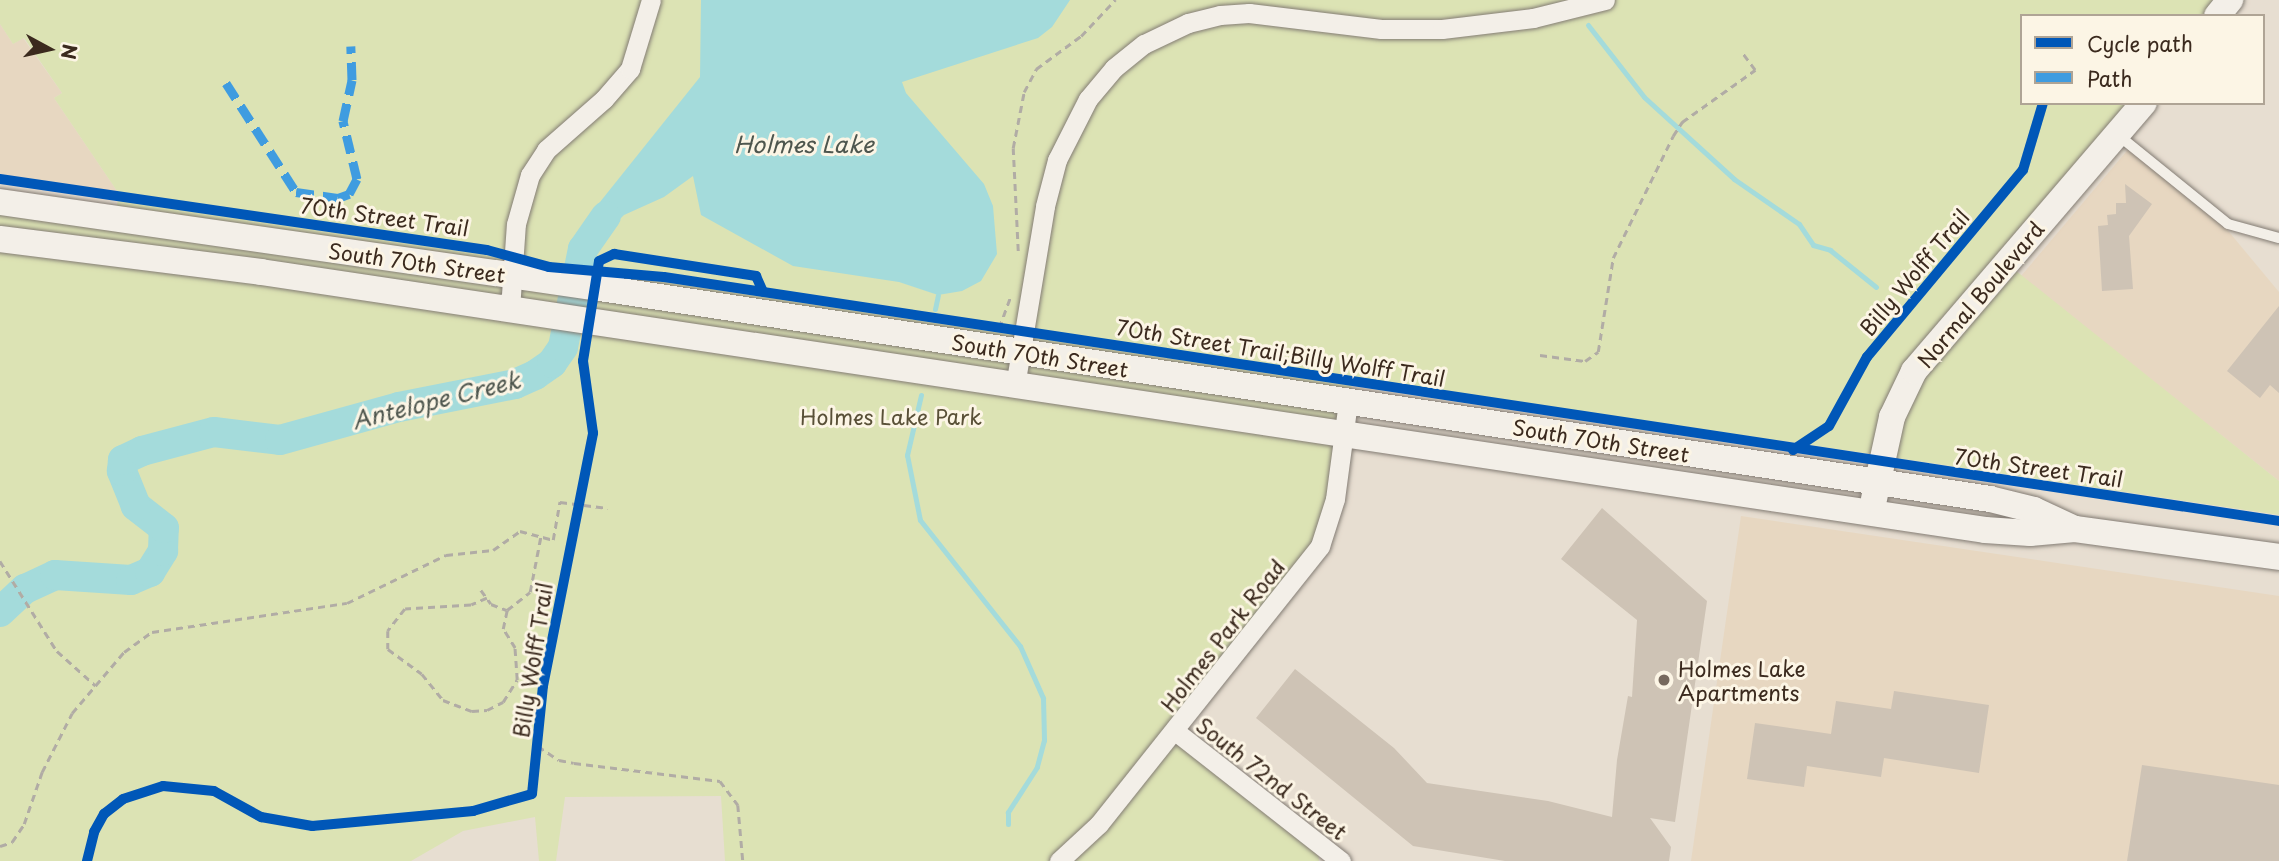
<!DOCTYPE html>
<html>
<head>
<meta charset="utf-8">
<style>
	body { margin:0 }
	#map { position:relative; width:2279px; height:861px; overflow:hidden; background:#e7ded1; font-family:"Playpen Sans",sans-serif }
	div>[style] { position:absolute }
	.built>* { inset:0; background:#e7d7c1 }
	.green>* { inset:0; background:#dce3b4 }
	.water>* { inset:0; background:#a4dbdb }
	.stream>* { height:5px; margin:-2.5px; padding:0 2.5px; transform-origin:2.5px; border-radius:2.5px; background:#a4dbdb }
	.river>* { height:30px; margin:-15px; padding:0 15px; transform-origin:15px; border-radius:15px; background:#a4dbdb }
	.building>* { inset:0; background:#cec3b5 }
	.path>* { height:2.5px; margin-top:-1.25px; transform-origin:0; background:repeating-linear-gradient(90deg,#b1aca5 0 7px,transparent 0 12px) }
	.roads { filter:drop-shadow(0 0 2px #837c74) drop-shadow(0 0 2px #837c74) }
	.lane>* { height:10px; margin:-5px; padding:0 5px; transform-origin:5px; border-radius:5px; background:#f3efe8 }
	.street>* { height:19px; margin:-9.5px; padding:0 9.5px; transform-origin:9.5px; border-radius:9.5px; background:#f3efe8 }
	.secondary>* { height:26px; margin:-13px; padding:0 13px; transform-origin:13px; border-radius:13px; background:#f3efe8 }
	.quiet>* { height:9px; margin-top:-4.5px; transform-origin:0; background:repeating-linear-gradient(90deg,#3f9ce0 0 18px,transparent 0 27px) }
	.cycleway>* { height:10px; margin:-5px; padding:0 5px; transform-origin:5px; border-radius:5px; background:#0057b8 }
	.dots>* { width:19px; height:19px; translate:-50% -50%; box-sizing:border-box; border:4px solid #fcf5e5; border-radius:50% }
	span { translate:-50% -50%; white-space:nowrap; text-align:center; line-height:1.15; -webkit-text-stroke:6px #fcf5e5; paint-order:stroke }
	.street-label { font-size:21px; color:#3b2a1e }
	.park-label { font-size:21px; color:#595037 }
	.poi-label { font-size:21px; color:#3b2a1e }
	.left { translate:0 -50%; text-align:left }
	.water-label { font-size:23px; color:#4e564e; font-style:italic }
	.legend { position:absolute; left:2020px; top:14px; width:245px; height:91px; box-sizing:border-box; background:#fcf5e5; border:2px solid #afa495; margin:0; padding:9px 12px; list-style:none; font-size:21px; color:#3b2a1e }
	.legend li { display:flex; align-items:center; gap:14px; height:35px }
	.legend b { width:35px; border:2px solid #afa495 }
	.north { position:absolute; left:14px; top:14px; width:70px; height:70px; -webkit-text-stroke:5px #fcf5e5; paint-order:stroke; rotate:98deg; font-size:19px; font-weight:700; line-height:28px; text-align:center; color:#3b2a1e }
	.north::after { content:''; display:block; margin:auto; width:24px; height:32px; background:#3b2a1e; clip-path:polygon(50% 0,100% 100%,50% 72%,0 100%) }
</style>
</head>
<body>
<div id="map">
	<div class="built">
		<div style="clip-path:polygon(0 24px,13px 44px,23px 38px,62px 93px,54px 98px,119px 194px,0 176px)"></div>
		<div style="clip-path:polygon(2131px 146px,2215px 215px,2279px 292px,2279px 481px,2021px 276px)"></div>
		<div style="clip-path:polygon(1741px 516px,2279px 596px,2279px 861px,1691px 861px)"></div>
	</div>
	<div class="green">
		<div style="clip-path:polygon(0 0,2230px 0,2217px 16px,2022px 16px,2022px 103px,2144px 103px,2005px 262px,2279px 481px,2279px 515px,1353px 377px,1331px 519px,1176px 731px,1317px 843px,1319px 861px,725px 861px,721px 796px,565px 797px,556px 861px,539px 861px,535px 817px,463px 831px,411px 861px,0 861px,0 239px,111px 240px,0 226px,0 211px,113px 227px,119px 194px,54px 98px,62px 93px,24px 38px,13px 44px,0 24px)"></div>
	</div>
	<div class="water">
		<div style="clip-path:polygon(701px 0,1070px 0,1052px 27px,1038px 38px,902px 82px,906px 93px,984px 184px,993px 206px,997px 254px,981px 281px,962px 291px,938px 295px,899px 282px,793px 266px,701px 215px,693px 176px,664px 197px,624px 215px,593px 246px,583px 249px,580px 242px,584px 222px,700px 77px)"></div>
	</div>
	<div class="stream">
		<div style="left:1588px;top:25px;width:91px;rotate:52.1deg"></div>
		<div style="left:1644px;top:97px;width:122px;rotate:42.3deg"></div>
		<div style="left:1734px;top:179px;width:79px;rotate:34.7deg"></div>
		<div style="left:1799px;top:224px;width:25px;rotate:56deg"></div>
		<div style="left:1813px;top:245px;width:18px;rotate:16deg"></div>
		<div style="left:1830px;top:250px;width:59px;rotate:38.8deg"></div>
		<div style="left:935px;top:309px;width:14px;rotate:-78deg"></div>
		<div style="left:921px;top:395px;width:62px;rotate:103.1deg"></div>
		<div style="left:907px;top:455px;width:66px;rotate:78.7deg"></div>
		<div style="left:920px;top:520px;width:161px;rotate:51.6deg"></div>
		<div style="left:1020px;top:646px;width:57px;rotate:66.1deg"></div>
		<div style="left:1043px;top:698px;width:42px;rotate:88.6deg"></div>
		<div style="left:1044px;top:740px;width:28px;rotate:105deg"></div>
		<div style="left:1037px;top:767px;width:54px;rotate:122.8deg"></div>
		<div style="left:1008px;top:812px;width:12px;rotate:90deg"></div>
	</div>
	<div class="river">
		<div style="left:0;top:612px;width:34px;rotate:-43deg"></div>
		<div style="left:25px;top:589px;width:33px;rotate:-25deg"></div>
		<div style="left:55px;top:575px;width:76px;rotate:3.8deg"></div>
		<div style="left:131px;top:580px;width:21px;rotate:-23deg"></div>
		<div style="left:150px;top:572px;width:25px;rotate:-58deg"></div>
		<div style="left:163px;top:551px;width:23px;rotate:-88deg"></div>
		<div style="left:164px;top:528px;width:36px;rotate:-142deg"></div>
		<div style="left:136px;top:506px;width:38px;rotate:-112deg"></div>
		<div style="left:122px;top:471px;width:11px;rotate:-85deg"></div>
		<div style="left:123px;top:460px;width:21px;rotate:-25deg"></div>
		<div style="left:142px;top:451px;width:74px;rotate:-14.8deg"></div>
		<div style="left:214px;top:432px;width:66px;rotate:6.9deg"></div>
		<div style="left:280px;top:440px;width:123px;rotate:-15.5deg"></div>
		<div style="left:399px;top:407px;width:118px;rotate:-11.2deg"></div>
		<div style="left:515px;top:384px;width:22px;rotate:-24deg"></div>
		<div style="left:535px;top:375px;width:21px;rotate:-35deg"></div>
		<div style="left:552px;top:363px;width:19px;rotate:-55deg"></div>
		<div style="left:563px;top:347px;width:100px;rotate:-78.5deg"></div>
		<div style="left:583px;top:249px;width:40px;rotate:-55.1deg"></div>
	</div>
	<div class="building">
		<div style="clip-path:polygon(2125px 184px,2152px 204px,2129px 236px,2133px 289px,2102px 291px,2098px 226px,2108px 225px,2107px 215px,2116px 214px,2116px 203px,2126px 203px)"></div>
		<div style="clip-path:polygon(2279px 306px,2279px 393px,2270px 385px,2260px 398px,2227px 371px)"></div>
		<div style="clip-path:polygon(1602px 508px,1707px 601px,1675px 822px,1650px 818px,1671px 847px,1669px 861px,1505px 861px,1413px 846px,1256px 718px,1295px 669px,1394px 748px,1427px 783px,1548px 801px,1612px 817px,1617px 760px,1628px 696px,1632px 697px,1637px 620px,1561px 559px)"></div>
		<div style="clip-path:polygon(1894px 691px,1989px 705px,1979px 773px,1884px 758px,1881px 777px,1807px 766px,1804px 787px,1747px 779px,1755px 723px,1831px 734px,1836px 701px,1891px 709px)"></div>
		<div style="clip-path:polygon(2142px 765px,2279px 785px,2279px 861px,2127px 861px)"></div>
	</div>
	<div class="path">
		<div style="left:1018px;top:251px;width:103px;rotate:-92.8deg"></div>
		<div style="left:1013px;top:148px;width:57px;rotate:-78.9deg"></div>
		<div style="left:1024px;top:92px;width:26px;rotate:-62deg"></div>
		<div style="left:1036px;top:69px;width:56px;rotate:-36.3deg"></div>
		<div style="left:1081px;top:36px;width:50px;rotate:-46.6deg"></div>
		<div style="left:999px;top:328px;width:35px;rotate:-70deg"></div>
		<div style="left:1540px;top:355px;width:45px;rotate:7.6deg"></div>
		<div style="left:1585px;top:361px;width:16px;rotate:-35deg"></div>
		<div style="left:1598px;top:352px;width:95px;rotate:-80.9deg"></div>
		<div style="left:1613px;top:258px;width:136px;rotate:-63.8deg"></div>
		<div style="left:1673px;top:136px;width:17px;rotate:-57deg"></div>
		<div style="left:1682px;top:122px;width:90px;rotate:-35.5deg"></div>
		<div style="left:1755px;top:70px;width:20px;rotate:-127deg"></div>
		<div style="left:0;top:561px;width:107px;rotate:57.7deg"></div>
		<div style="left:57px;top:651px;width:52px;rotate:41.9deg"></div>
		<div style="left:481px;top:590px;width:17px;rotate:54deg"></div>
		<div style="left:491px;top:604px;width:17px;rotate:21deg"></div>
		<div style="left:507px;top:610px;width:29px;rotate:-38deg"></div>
		<div style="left:530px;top:592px;width:58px;rotate:-79.1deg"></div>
		<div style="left:487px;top:598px;width:17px;rotate:156deg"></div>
		<div style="left:471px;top:605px;width:66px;rotate:176.5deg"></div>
		<div style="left:405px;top:609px;width:28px;rotate:128deg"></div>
		<div style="left:388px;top:631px;width:18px;rotate:90deg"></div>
		<div style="left:388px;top:649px;width:42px;rotate:36.3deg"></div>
		<div style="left:422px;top:674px;width:33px;rotate:51deg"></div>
		<div style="left:443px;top:700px;width:31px;rotate:21deg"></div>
		<div style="left:472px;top:711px;width:15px;rotate:-4deg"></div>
		<div style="left:487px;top:710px;width:18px;rotate:-27deg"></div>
		<div style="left:503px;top:702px;width:26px;rotate:-58deg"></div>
		<div style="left:517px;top:680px;width:32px;rotate:-94deg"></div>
		<div style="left:515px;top:648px;width:22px;rotate:-122deg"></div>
		<div style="left:503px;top:629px;width:19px;rotate:-78deg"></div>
		<div style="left:538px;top:746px;width:25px;rotate:34deg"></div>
		<div style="left:559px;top:760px;width:15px;rotate:11deg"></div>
		<div style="left:574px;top:763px;width:147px;rotate:7deg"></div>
		<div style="left:720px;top:781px;width:30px;rotate:53deg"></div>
		<div style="left:738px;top:805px;width:56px;rotate:84.9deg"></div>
		<div style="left:0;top:846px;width:13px;rotate:-18deg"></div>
		<div style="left:12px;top:842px;width:22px;rotate:-56deg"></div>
		<div style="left:24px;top:824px;width:55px;rotate:-70.9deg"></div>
		<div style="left:42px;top:772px;width:66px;rotate:-63deg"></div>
		<div style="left:72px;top:713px;width:80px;rotate:-49.6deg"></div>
		<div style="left:124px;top:652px;width:34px;rotate:-36deg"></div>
		<div style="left:152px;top:632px;width:197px;rotate:-8.5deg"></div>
		<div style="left:347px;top:603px;width:110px;rotate:-25.9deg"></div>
		<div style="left:446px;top:555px;width:47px;rotate:-6.1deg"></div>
		<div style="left:493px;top:550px;width:33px;rotate:-35deg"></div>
		<div style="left:520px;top:531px;width:34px;rotate:15deg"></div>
		<div style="left:553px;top:540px;width:39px;rotate:-80deg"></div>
		<div style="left:560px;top:502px;width:48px;rotate:7.1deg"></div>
	</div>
	<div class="roads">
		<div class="lane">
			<div style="left:2118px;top:135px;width:141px;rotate:39deg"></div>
			<div style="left:2228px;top:224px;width:53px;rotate:15.4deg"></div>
		</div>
		<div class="street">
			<div style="left:510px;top:309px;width:85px;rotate:-86deg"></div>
			<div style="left:516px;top:224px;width:51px;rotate:-74.1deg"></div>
			<div style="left:530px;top:175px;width:30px;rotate:-57deg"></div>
			<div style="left:546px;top:150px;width:77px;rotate:-41.3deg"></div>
			<div style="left:604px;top:99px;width:40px;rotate:-49deg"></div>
			<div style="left:630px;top:69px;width:72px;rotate:-73.1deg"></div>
			<div style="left:1015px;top:386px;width:182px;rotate:-80.5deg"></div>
			<div style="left:1045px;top:206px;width:48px;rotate:-75.4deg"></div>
			<div style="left:1057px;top:160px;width:68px;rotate:-63.1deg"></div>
			<div style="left:1088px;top:99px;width:40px;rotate:-50deg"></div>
			<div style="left:1114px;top:68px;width:38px;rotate:-39deg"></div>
			<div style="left:1144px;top:44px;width:49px;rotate:-25.5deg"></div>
			<div style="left:1188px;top:23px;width:33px;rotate:-14deg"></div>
			<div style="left:1220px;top:15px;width:29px;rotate:-4deg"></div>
			<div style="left:1249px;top:13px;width:133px;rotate:6.9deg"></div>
			<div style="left:1381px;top:29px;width:61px"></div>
			<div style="left:1442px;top:29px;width:92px;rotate:-6.9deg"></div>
			<div style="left:1533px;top:18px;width:74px;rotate:-14deg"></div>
			<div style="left:1175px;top:731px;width:211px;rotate:38.1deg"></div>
			<div style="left:1059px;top:861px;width:54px;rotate:-42.8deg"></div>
			<div style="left:1099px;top:824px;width:355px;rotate:-51.5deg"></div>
			<div style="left:1320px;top:546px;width:49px;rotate:-72.3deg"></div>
			<div style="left:1335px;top:499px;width:98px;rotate:-82.4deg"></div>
		</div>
		<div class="secondary">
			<div style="left:2217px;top:16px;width:21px;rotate:-51deg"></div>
			<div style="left:0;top:202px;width:606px;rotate:8.16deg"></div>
			<div style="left:600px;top:288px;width:1406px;rotate:8.63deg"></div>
			<div style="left:1990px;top:499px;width:45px;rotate:14deg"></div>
			<div style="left:2034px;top:510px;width:45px;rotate:24.9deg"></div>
			<div style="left:0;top:239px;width:263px;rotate:7.2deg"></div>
			<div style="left:261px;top:272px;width:1743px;rotate:8.51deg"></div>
			<div style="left:1985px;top:530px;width:45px;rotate:3.8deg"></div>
			<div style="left:2030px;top:533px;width:45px;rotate:-5.1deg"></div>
			<div style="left:2075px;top:529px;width:206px;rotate:7.8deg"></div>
			<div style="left:1874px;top:499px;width:84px;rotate:-77.6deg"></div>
			<div style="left:1892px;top:417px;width:51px;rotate:-64.4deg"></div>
			<div style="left:1914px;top:371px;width:353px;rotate:-49.4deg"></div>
		</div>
	</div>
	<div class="quiet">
		<div style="left:226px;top:83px;width:130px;rotate:57.3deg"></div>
		<div style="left:296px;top:192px;width:42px;rotate:8.1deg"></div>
		<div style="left:338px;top:198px;width:12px;rotate:-20deg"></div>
		<div style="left:349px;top:194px;width:17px;rotate:-62deg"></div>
		<div style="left:357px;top:179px;width:60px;rotate:-103.6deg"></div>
		<div style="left:343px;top:121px;width:42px;rotate:-77.6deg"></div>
		<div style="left:352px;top:80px;width:34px;rotate:-92deg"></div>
	</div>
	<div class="cycleway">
		<div style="left:0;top:179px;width:492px;rotate:8.3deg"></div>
		<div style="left:487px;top:250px;width:64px;rotate:15.3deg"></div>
		<div style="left:549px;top:267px;width:115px;rotate:5deg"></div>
		<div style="left:664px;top:277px;width:1633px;rotate:8.59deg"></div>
		<div style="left:1793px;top:450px;width:43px;rotate:-33.7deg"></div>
		<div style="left:1829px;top:426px;width:79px;rotate:-61.2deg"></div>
		<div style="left:1867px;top:357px;width:244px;rotate:-50.2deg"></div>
		<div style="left:2023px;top:170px;width:70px;rotate:-73.4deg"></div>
		<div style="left:87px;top:861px;width:30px;rotate:-76deg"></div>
		<div style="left:94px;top:832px;width:21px;rotate:-61deg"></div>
		<div style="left:104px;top:814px;width:24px;rotate:-38deg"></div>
		<div style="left:123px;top:799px;width:42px;rotate:-18deg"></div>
		<div style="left:163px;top:786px;width:51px;rotate:5.6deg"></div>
		<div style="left:214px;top:791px;width:54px;rotate:29deg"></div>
		<div style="left:261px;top:817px;width:52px;rotate:10deg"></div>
		<div style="left:312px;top:826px;width:162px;rotate:-5.3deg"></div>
		<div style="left:473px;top:811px;width:61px;rotate:-16.1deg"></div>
		<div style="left:532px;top:794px;width:109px;rotate:-84.2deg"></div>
		<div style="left:543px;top:686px;width:258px;rotate:-78.8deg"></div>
		<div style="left:593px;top:433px;width:73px;rotate:-97.9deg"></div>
		<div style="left:583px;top:361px;width:101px;rotate:-80.9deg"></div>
		<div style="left:599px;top:261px;width:17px;rotate:-25deg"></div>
		<div style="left:614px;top:254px;width:144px;rotate:8.8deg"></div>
		<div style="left:756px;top:276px;width:17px;rotate:66deg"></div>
	</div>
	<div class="dots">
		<div style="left:1664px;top:680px;background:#77695d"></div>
	</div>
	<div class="street-label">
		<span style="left:385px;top:216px;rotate:8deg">70th Street Trail</span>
		<span style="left:417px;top:262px;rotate:8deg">South 70th Street</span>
		<span style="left:1914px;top:272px;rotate:-50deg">Billy Wolff Trail</span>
		<span style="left:1980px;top:294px;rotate:-50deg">Normal Boulevard</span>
		<span style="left:1281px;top:352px;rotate:9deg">70th Street Trail;Billy Wolff Trail</span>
		<span style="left:1040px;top:355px;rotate:9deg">South 70th Street</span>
		<span style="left:1601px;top:440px;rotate:9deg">South 70th Street</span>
		<span style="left:2039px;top:467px;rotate:8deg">70th Street Trail</span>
		<span style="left:1222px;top:635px;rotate:-52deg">Holmes Park Road</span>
		<span style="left:532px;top:660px;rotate:-81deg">Billy Wolff Trail</span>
		<span style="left:1272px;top:778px;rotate:38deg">South 72nd Street</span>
	</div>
	<div class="park-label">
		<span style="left:891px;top:416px">Holmes Lake Park</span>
	</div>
	<div class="poi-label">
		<span class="left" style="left:1678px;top:680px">Holmes Lake<br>Apartments</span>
	</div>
	<div class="water-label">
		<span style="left:804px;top:144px">Holmes Lake</span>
		<span style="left:436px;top:400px;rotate:-14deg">Antelope Creek</span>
	</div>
	<ul class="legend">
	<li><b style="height:9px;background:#0057b8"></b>Cycle path</li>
	<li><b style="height:9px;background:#3f9ce0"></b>Path</li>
	</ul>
	<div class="north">N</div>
</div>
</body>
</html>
